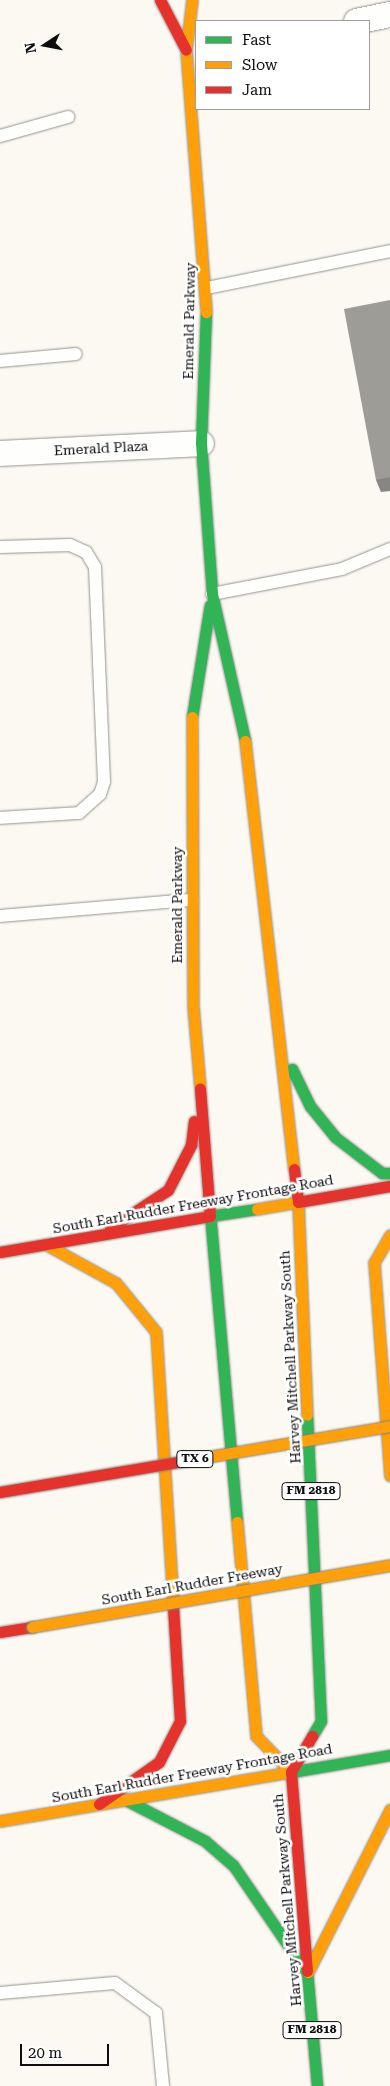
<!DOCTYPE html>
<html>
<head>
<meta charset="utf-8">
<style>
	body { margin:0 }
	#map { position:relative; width:390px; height:2086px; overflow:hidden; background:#fbf9f1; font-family:"Roboto Serif",serif }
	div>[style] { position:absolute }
	.roads { filter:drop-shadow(0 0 1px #949390) drop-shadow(0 0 1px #949390) }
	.lane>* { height:12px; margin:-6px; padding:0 6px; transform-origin:6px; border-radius:6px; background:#fefefd }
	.street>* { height:25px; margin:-12.5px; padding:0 12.5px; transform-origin:12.5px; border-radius:12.5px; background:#fefefd }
	.fast>* { height:11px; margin:-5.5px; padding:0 5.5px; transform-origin:5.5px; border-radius:5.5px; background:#30b455 }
	.slow>* { height:11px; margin:-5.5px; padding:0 5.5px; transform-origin:5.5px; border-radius:5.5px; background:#ff9f0a }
	.jam>* { height:11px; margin:-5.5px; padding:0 5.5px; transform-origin:5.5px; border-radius:5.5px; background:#e5322d }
	.bridges { filter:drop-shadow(0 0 1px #81817d) drop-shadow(0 0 1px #81817d) }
	.slow-bridge>* { height:11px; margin:-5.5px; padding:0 5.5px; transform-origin:5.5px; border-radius:5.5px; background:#ff9f0a }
	.jam-bridge>* { height:11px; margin:-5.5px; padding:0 5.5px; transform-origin:5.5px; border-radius:5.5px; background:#e5322d }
	.wall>* { inset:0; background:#888682 }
	.building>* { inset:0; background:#9e9c97 }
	span { translate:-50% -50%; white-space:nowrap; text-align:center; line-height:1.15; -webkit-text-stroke:5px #fff; paint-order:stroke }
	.shield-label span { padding:1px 4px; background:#fff; border:1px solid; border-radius:4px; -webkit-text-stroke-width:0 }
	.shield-label { font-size:12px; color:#0d0d0d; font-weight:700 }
	.street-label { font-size:14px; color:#0d0d0d }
	.legend { position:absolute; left:195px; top:20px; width:175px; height:90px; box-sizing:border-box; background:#fff; border:1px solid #9e9e9e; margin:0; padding:6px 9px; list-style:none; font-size:15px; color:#0d0d0d }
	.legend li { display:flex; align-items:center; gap:10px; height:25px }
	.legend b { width:25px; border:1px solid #9e9e9e }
	.north { position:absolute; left:20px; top:20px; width:50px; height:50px; -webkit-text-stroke:4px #fff; paint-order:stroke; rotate:259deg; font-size:14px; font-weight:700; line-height:20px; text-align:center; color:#0d0d0d }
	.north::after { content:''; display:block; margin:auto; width:18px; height:22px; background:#0d0d0d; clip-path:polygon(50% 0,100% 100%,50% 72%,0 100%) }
	.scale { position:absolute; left:20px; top:2044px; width:89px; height:22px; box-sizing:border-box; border:2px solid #0d0d0d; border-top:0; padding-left:6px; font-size:15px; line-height:18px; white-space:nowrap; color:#0d0d0d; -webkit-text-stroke:4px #fff; paint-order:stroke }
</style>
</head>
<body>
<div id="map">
	<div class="roads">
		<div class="lane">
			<div style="left:0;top:136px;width:71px;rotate:-15.6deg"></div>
			<div style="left:207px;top:288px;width:187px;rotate:-11.4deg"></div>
			<div style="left:0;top:361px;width:76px;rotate:-5.3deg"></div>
			<div style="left:0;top:547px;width:70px;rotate:-1.6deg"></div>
			<div style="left:70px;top:545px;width:17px;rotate:24deg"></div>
			<div style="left:86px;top:552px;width:17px;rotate:59deg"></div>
			<div style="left:95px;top:567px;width:215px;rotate:87.6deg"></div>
			<div style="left:104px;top:782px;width:13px;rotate:108deg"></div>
			<div style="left:100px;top:794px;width:28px;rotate:138deg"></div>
			<div style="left:79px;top:813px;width:79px;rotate:176.4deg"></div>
			<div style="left:212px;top:594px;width:132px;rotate:-10.9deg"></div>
			<div style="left:342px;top:569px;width:52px;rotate:-22.6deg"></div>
			<div style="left:0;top:916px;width:193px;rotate:-4.8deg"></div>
			<div style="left:0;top:1993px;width:115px;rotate:-5deg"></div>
			<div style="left:115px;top:1983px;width:51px;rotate:36.2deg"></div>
			<div style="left:156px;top:2013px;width:73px;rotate:84.5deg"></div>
		</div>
		<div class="street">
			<div style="left:356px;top:21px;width:35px;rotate:-12deg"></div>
			<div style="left:0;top:453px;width:201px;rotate:-2.8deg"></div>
		</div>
		<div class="fast">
			<div style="left:206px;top:312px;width:131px;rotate:92.2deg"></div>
			<div style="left:201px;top:443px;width:151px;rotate:85.8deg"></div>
			<div style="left:212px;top:594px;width:151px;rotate:77.3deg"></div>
			<div style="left:192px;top:717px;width:113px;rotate:-80.9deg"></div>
			<div style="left:292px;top:1069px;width:41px;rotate:64.1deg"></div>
			<div style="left:310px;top:1106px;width:40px;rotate:51deg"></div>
			<div style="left:335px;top:1137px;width:59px;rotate:37.5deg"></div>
			<div style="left:382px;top:1173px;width:8px"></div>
			<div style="left:307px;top:1415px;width:306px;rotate:87.4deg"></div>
			<div style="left:321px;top:1721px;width:17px;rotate:121deg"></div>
			<div style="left:237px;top:1522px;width:307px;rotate:-95deg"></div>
			<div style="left:210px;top:1216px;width:48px;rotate:-8.5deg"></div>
			<div style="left:291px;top:1772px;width:100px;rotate:-9.7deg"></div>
			<div style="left:126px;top:1800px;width:89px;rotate:27.4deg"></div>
			<div style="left:205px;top:1841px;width:37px;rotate:41deg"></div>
			<div style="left:233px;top:1865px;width:131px;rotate:55.6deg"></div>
			<div style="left:307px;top:1971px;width:115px;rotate:85deg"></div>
		</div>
		<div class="slow">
			<div style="left:192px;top:0;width:50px;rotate:96.8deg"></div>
			<div style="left:186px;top:50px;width:263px;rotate:85.6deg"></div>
			<div style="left:192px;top:717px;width:289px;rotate:89.8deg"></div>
			<div style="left:193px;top:1006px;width:82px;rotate:85.1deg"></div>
			<div style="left:245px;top:741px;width:431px;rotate:83.5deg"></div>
			<div style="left:257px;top:1209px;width:42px;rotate:-9.7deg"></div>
			<div style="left:298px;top:1202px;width:213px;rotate:87.6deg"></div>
			<div style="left:390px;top:1235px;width:32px;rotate:120deg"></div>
			<div style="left:374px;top:1263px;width:213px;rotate:85.7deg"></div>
			<div style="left:45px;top:1244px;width:81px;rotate:28.8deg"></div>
			<div style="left:116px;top:1283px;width:63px;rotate:50.8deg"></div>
			<div style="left:156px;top:1332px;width:274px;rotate:86.4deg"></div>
			<div style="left:237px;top:1522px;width:215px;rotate:84.9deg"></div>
			<div style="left:256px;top:1736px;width:50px;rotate:45.8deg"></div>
			<div style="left:0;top:1821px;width:295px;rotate:-9.6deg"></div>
			<div style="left:308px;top:1972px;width:182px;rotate:-63.2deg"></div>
		</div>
		<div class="jam">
			<div style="left:160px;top:0;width:56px;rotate:62.5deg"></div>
			<div style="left:294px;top:1169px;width:33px;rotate:83deg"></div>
			<div style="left:298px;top:1202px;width:93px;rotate:-9.9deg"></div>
			<div style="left:110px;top:1228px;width:69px;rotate:-33.2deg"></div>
			<div style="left:168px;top:1190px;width:51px;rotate:-62.9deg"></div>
			<div style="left:191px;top:1145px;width:24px;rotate:-83deg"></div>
			<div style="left:0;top:1252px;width:213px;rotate:-9.7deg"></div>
			<div style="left:210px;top:1216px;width:128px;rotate:-94.5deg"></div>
			<div style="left:0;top:1632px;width:32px;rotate:-9deg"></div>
			<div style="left:99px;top:1804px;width:73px;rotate:-35deg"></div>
			<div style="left:159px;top:1762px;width:46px;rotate:-62.9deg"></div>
			<div style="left:180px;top:1721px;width:116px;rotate:-93.5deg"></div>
			<div style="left:307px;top:1971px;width:200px;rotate:-94.6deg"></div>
			<div style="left:291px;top:1772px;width:42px;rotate:-59.7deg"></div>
		</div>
	</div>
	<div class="bridges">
		<div class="slow-bridge">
			<div style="left:195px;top:1459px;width:198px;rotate:-9.6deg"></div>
			<div style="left:32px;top:1627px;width:363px;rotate:-9.8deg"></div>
		</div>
		<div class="jam-bridge">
			<div style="left:0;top:1492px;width:198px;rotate:-9.6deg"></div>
		</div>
	</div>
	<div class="wall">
		<div style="clip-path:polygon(390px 300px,390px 491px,381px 492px,376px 480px)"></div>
	</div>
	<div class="building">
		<div style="clip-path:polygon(390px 300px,390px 477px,376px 480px,344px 309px)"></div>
	</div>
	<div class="shield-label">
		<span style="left:195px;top:1459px">TX 6</span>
		<span style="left:311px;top:1491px">FM 2818</span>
		<span style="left:312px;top:2030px">FM 2818</span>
	</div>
	<div class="street-label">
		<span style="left:189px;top:321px;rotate:-89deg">Emerald Parkway</span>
		<span style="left:101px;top:448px;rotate:-3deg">Emerald Plaza</span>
		<span style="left:177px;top:905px;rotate:-90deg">Emerald Parkway</span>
		<span style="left:193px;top:1204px;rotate:-10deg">South Earl Rudder Freeway Frontage Road</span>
		<span style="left:290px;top:1357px;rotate:-93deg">Harvey Mitchell Parkway South</span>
		<span style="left:192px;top:1584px;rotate:-10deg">South Earl Rudder Freeway</span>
		<span style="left:192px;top:1773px;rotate:-10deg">South Earl Rudder Freeway Frontage Road</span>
		<span style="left:287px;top:1900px;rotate:-95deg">Harvey Mitchell Parkway South</span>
	</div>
	<ul class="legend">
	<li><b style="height:6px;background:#30b455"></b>Fast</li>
	<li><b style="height:6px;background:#ff9f0a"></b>Slow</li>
	<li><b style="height:6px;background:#e5322d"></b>Jam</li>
	</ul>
	<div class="north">N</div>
	<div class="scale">20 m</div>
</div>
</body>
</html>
